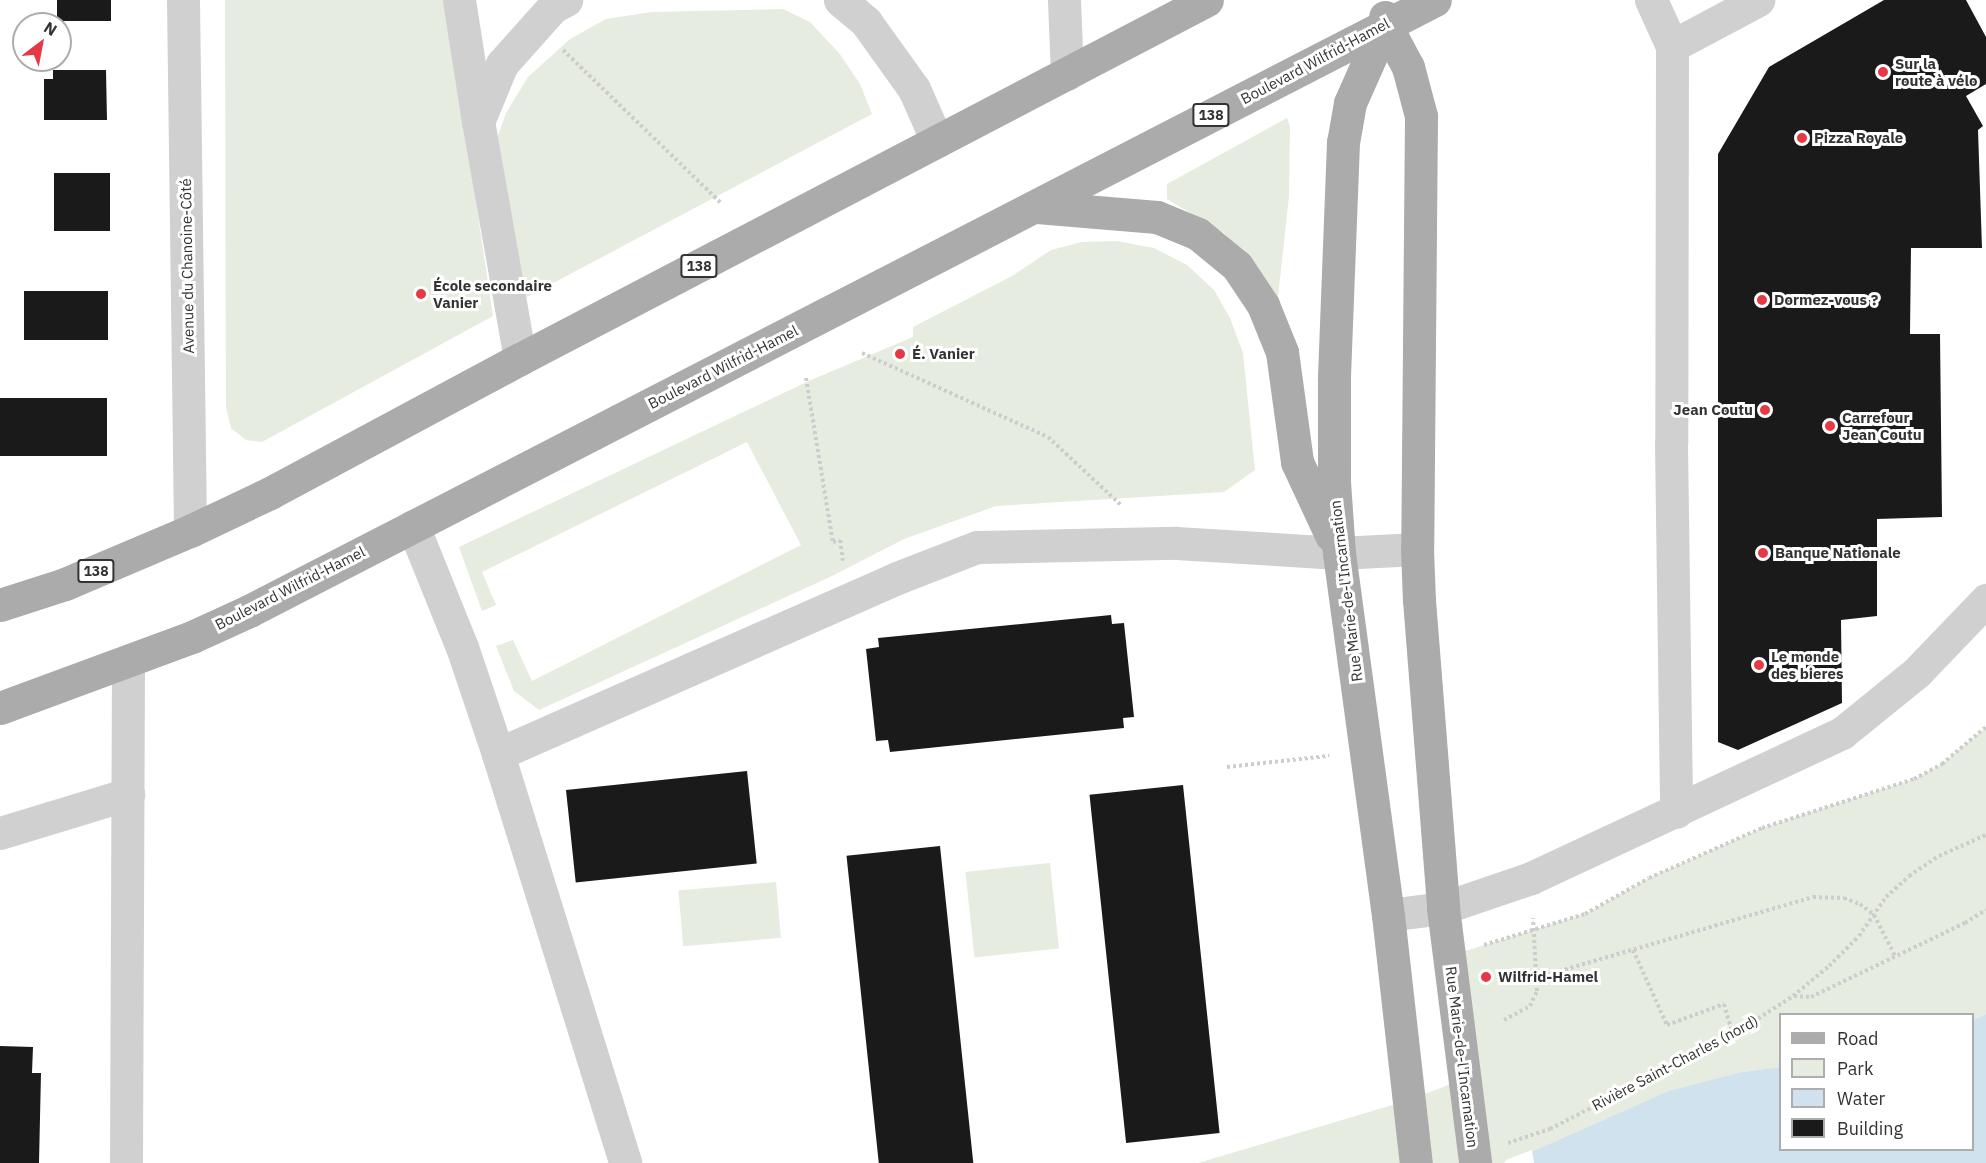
<!DOCTYPE html>
<html>
<head>
<meta charset="utf-8">
<style>
	body { margin:0 }
	#map { position:relative; width:1986px; height:1163px; overflow:hidden; background:#fff; font-family:"IBM Plex Sans",sans-serif }
	div>[style] { position:absolute }
	.green>* { inset:0; background:#e6ecdf; transform-origin:0 0 }
	.water>* { inset:0; background:#cfe2ee }
	.pier>* { inset:0; background:#fff }
	.building>* { inset:0; background:#1a1a1a; transform-origin:0 0 }
	.path>* { height:4px; margin-top:-2px; transform-origin:0; background:repeating-linear-gradient(90deg,#cdcdcd 0 3px,transparent 0 6px) }
	.minor>* { height:33px; margin:-16.5px; padding:0 16.5px; transform-origin:16.5px; border-radius:16.5px; background:#d0d0d0 }
	.major>* { height:33px; margin:-16.5px; padding:0 16.5px; transform-origin:16.5px; border-radius:16.5px; background:#ababab }
	.dots>* { width:16px; height:16px; translate:-50% -50%; box-sizing:border-box; border:3px solid #fff; border-radius:50% }
	span { translate:-50% -50%; white-space:nowrap; text-align:center; line-height:1.15; -webkit-text-stroke:6px #fff; paint-order:stroke }
	.shield-label span { padding:2px 4px; background:#fff; border:2px solid; border-radius:4px; -webkit-text-stroke-width:0 }
	.shield-label { font-size:14px; color:#333; font-weight:700 }
	.street-label { font-size:15px; color:#333 }
	.poi-label { font-size:15px; color:#333; font-weight:700 }
	.left { translate:0 -50%; text-align:left }
	.right { translate:-100% -50%; text-align:right }
	.legend { position:absolute; left:1779px; top:1013px; width:195px; height:138px; box-sizing:border-box; background:#fff; border:2px solid #adadad; margin:0; padding:8px 10px; list-style:none; font-size:18px; color:#333 }
	.legend li { display:flex; align-items:center; gap:12px; height:30px }
	.legend b { width:30px; border:2px solid #adadad }
	.north { position:absolute; left:12px; top:12px; width:60px; height:60px; box-sizing:border-box; background:#fff; border:2px solid #adadad; border-radius:50%; rotate:32deg; font-size:16px; font-weight:700; line-height:24px; text-align:center; color:#333 }
	.north::after { content:''; display:block; margin:auto; width:21px; height:27px; background:#e63946; clip-path:polygon(50% 0,100% 100%,50% 72%,0 100%) }
</style>
</head>
<body>
<div id="map">
	<div class="green">
		<div style="clip-path:polygon(225px 0,446px 0,493px 316px,262px 442px,246px 440px,231px 428px,226px 407px)"></div>
		<div style="clip-path:polygon(783px 9px,810px 22px,839px 53px,860px 84px,872px 114px,523px 299px,498px 136px,506px 113px,528px 77px,570px 39px,606px 19px,652px 12px)"></div>
		<div style="clip-path:polygon(1287px 118px,1290px 126px,1289px 196px,1277px 306px,1255px 267px,1224px 233px,1167px 199px,1167px 184px)"></div>
		<div style="clip-path:polygon(1117px 241px,1154px 248px,1187px 265px,1214px 290px,1230px 318px,1243px 353px,1255px 470px,1224px 492px,996px 506px,904px 539px,832px 576px,539px 710px,514px 691px,496px 646px,513px 640px,532px 681px,801px 545px,747px 442px,482px 572px,496px 605px,482px 611px,459px 547px,811px 380px,913px 337px,913px 327px,1012px 276px,1051px 250px,1082px 242px)"></div>
		<div style="clip-path:polygon(1986px 727px,1986px 1014px,1973px 1020px,1972px 1014px,1780px 1014px,1780px 1067px,1742px 1072px,1507px 1163px,1198px 1163px,1409px 1100px,1464px 1079px,1449px 956px,1585px 914px,1649px 878px,1762px 828px,1914px 779px,1942px 764px)"></div>
		<div style="left:1050px;top:863px;width:86px;height:85px;rotate:84deg"></div>
		<div style="left:776px;top:882px;width:56px;height:98px;rotate:85deg"></div>
	</div>
	<div class="water">
		<div style="clip-path:polygon(1986px 1014px,1986px 1163px,1507px 1163px,1669px 1091px,1742px 1072px,1780px 1067px,1780px 1150px,1972px 1150px,1973px 1020px)"></div>
	</div>
	<div class="pier">
		<div style="clip-path:polygon(1532px 1150px,1534px 1163px,1504px 1163px,1506px 1160px)"></div>
	</div>
	<div class="building">
		<div style="left:57px;top:0;width:54px;height:21px"></div>
		<div style="clip-path:polygon(1884px 0,1966px 0,1986px 37px,1986px 84px,1966px 96px,1983px 126px,1978px 130px,1982px 248px,1911px 248px,1910px 334px,1940px 334px,1942px 517px,1877px 519px,1877px 616px,1841px 620px,1842px 703px,1738px 750px,1718px 742px,1718px 154px,1769px 67px)"></div>
		<div style="clip-path:polygon(53px 70px,106px 70px,107px 120px,44px 120px,44px 79px,53px 79px)"></div>
		<div style="left:54px;top:173px;width:56px;height:58px"></div>
		<div style="left:24px;top:291px;width:84px;height:49px"></div>
		<div style="left:0;top:398px;width:107px;height:58px"></div>
		<div style="clip-path:polygon(1111px 615px,1112px 624px,1124px 623px,1134px 717px,1123px 718px,1124px 728px,890px 752px,888px 740px,876px 741px,866px 649px,879px 647px,878px 638px)"></div>
		<div style="left:747px;top:771px;width:93px;height:182px;rotate:84deg"></div>
		<div style="left:1183px;top:785px;width:350px;height:94px;rotate:84deg"></div>
		<div style="left:940px;top:846px;width:319px;height:94px;rotate:84deg"></div>
		<div style="clip-path:polygon(0 1046px,33px 1047px,32px 1073px,41px 1073px,39px 1163px,0 1163px)"></div>
	</div>
	<div class="path">
		<div style="left:563px;top:50px;width:221px;rotate:44.1deg"></div>
		<div style="left:862px;top:353px;width:204px;rotate:24.3deg"></div>
		<div style="left:1048px;top:437px;width:101px;rotate:43deg"></div>
		<div style="left:806px;top:378px;width:166px;rotate:80.7deg"></div>
		<div style="left:833px;top:542px;width:7px;rotate:-16deg"></div>
		<div style="left:840px;top:540px;width:21px;rotate:82deg"></div>
		<div style="left:1227px;top:767px;width:103px;rotate:-6.2deg"></div>
		<div style="left:1484px;top:945px;width:106px;rotate:-17.1deg"></div>
		<div style="left:1585px;top:914px;width:73px;rotate:-29.4deg"></div>
		<div style="left:1649px;top:878px;width:124px;rotate:-23.9deg"></div>
		<div style="left:1762px;top:828px;width:160px;rotate:-17.9deg"></div>
		<div style="left:1914px;top:779px;width:32px;rotate:-28deg"></div>
		<div style="left:1942px;top:764px;width:57px;rotate:-40.1deg"></div>
		<div style="left:1633px;top:950px;width:82px;rotate:65.6deg"></div>
		<div style="left:1667px;top:1025px;width:61px;rotate:-20.2deg"></div>
		<div style="left:1724px;top:1004px;width:32px;rotate:74deg"></div>
		<div style="left:1536px;top:978px;width:289px;rotate:-16.3deg"></div>
		<div style="left:1813px;top:897px;width:31px;rotate:2deg"></div>
		<div style="left:1844px;top:898px;width:17px;rotate:21deg"></div>
		<div style="left:1860px;top:904px;width:18px;rotate:38deg"></div>
		<div style="left:1874px;top:915px;width:46px;rotate:62.9deg"></div>
		<div style="left:1794px;top:996px;width:17px;rotate:3deg"></div>
		<div style="left:1811px;top:997px;width:171px;rotate:-25.7deg"></div>
		<div style="left:1965px;top:923px;width:25px;rotate:-32deg"></div>
		<div style="left:1504px;top:1020px;width:30px;rotate:-28deg"></div>
		<div style="left:1530px;top:1006px;width:17px;rotate:-65deg"></div>
		<div style="left:1537px;top:991px;width:73px;rotate:-93.1deg"></div>
		<div style="left:1508px;top:1143px;width:44px;rotate:-18.4deg"></div>
		<div style="left:1550px;top:1129px;width:206px;rotate:-27.2deg"></div>
		<div style="left:1733px;top:1035px;width:72px;rotate:-33deg"></div>
		<div style="left:1793px;top:996px;width:47px;rotate:-39.8deg"></div>
		<div style="left:1829px;top:966px;width:42px;rotate:-45deg"></div>
		<div style="left:1859px;top:936px;width:47px;rotate:-55.3deg"></div>
		<div style="left:1886px;top:897px;width:31px;rotate:-42deg"></div>
		<div style="left:1909px;top:876px;width:36px;rotate:-34deg"></div>
		<div style="left:1939px;top:856px;width:51px;rotate:-24.1deg"></div>
	</div>
	<div class="minor">
		<div style="left:183px;top:0;width:531px;rotate:89.24deg"></div>
		<div style="left:459px;top:0;width:123px;rotate:81.1deg"></div>
		<div style="left:840px;top:0;width:34px;rotate:40deg"></div>
		<div style="left:866px;top:22px;width:82px;rotate:54.4deg"></div>
		<div style="left:914px;top:89px;width:57px;rotate:66.1deg"></div>
		<div style="left:1064px;top:0;width:74px;rotate:87.7deg"></div>
		<div style="left:1651px;top:0;width:51px;rotate:65.5deg"></div>
		<div style="left:1672px;top:46px;width:397px;rotate:90.1deg"></div>
		<div style="left:1671px;top:443px;width:369px;rotate:89.2deg"></div>
		<div style="left:1672px;top:46px;width:98px;rotate:-28.1deg"></div>
		<div style="left:520px;top:359px;width:241px;rotate:-100deg"></div>
		<div style="left:478px;top:122px;width:63px;rotate:-67.5deg"></div>
		<div style="left:502px;top:64px;width:76px;rotate:-48.2deg"></div>
		<div style="left:553px;top:7px;width:15px;rotate:-28deg"></div>
		<div style="left:413px;top:526px;width:131px;rotate:68deg"></div>
		<div style="left:462px;top:647px;width:113px;rotate:71.4deg"></div>
		<div style="left:498px;top:754px;width:436px;rotate:-23.8deg"></div>
		<div style="left:897px;top:578px;width:86px;rotate:-21.2deg"></div>
		<div style="left:977px;top:547px;width:199px;rotate:-1.2deg"></div>
		<div style="left:1176px;top:543px;width:163px;rotate:3.5deg"></div>
		<div style="left:1339px;top:553px;width:78px;rotate:-2.9deg"></div>
		<div style="left:498px;top:754px;width:428px;rotate:72.7deg"></div>
		<div style="left:0;top:833px;width:134px;rotate:-16.9deg"></div>
		<div style="left:1388px;top:915px;width:55px;rotate:-7.3deg"></div>
		<div style="left:1443px;top:908px;width:93px;rotate:-18.8deg"></div>
		<div style="left:1531px;top:878px;width:343px;rotate:-25deg"></div>
		<div style="left:1842px;top:733px;width:97px;rotate:-39.1deg"></div>
		<div style="left:1917px;top:672px;width:100px;rotate:-46.2deg"></div>
		<div style="left:126px;top:1163px;width:502px;rotate:-89.77deg"></div>
	</div>
	<div class="major">
		<div style="left:1385px;top:17px;width:7px;rotate:90deg"></div>
		<div style="left:1385px;top:24px;width:86px;rotate:113.9deg"></div>
		<div style="left:1350px;top:103px;width:40px;rotate:100deg"></div>
		<div style="left:1343px;top:142px;width:238px;rotate:92.2deg"></div>
		<div style="left:1334px;top:380px;width:102px;rotate:90deg"></div>
		<div style="left:1334px;top:482px;width:71px;rotate:86deg"></div>
		<div style="left:1339px;top:553px;width:365px;rotate:82.3deg"></div>
		<div style="left:1388px;top:915px;width:250px;rotate:83.6deg"></div>
		<div style="left:1385px;top:24px;width:49px;rotate:61.9deg"></div>
		<div style="left:1408px;top:67px;width:51px;rotate:75.1deg"></div>
		<div style="left:1421px;top:116px;width:433px;rotate:90.5deg"></div>
		<div style="left:1417px;top:549px;width:51px;rotate:87.8deg"></div>
		<div style="left:1419px;top:600px;width:309px;rotate:85.5deg"></div>
		<div style="left:1443px;top:908px;width:257px;rotate:82.8deg"></div>
		<div style="left:1037px;top:207px;width:120px;rotate:4.8deg"></div>
		<div style="left:1157px;top:217px;width:44px;rotate:22.5deg"></div>
		<div style="left:1198px;top:234px;width:50px;rotate:39.4deg"></div>
		<div style="left:1237px;top:266px;width:47px;rotate:56.3deg"></div>
		<div style="left:1263px;top:305px;width:51px;rotate:68deg"></div>
		<div style="left:1282px;top:352px;width:111px;rotate:82.2deg"></div>
		<div style="left:1297px;top:462px;width:81px;rotate:65deg"></div>
		<div style="left:0;top:605px;width:68px;rotate:-17.9deg"></div>
		<div style="left:65px;top:584px;width:136px;rotate:-23deg"></div>
		<div style="left:190px;top:531px;width:89px;rotate:-25.4deg"></div>
		<div style="left:270px;top:493px;width:284px;rotate:-28.2deg"></div>
		<div style="left:520px;top:359px;width:775px;rotate:-27.59deg"></div>
		<div style="left:0;top:708px;width:205px;rotate:-20.3deg"></div>
		<div style="left:192px;top:637px;width:63px;rotate:-24.5deg"></div>
		<div style="left:249px;top:611px;width:1334px;rotate:-27.26deg"></div>
	</div>
	<div class="dots">
		<div style="left:1883px;top:72px;background:#e63946"></div>
		<div style="left:1802px;top:138px;background:#e63946"></div>
		<div style="left:421px;top:294px;background:#e63946"></div>
		<div style="left:1762px;top:300px;background:#e63946"></div>
		<div style="left:900px;top:354px;background:#e63946"></div>
		<div style="left:1765px;top:410px;background:#e63946"></div>
		<div style="left:1830px;top:426px;background:#e63946"></div>
		<div style="left:1763px;top:553px;background:#e63946"></div>
		<div style="left:1759px;top:665px;background:#e63946"></div>
		<div style="left:1486px;top:977px;background:#e63946"></div>
	</div>
	<div class="shield-label">
		<span style="left:1211px;top:115px">138</span>
		<span style="left:699px;top:266px">138</span>
		<span style="left:96px;top:571px">138</span>
	</div>
	<div class="street-label">
		<span style="left:1315px;top:61px;rotate:-28deg">Boulevard Wilfrid-Hamel</span>
		<span style="left:187px;top:266px;rotate:-91deg">Avenue du Chanoine-Côté</span>
		<span style="left:723px;top:367px;rotate:-27deg">Boulevard Wilfrid-Hamel</span>
		<span style="left:290px;top:588px;rotate:-27deg">Boulevard Wilfrid-Hamel</span>
		<span style="left:1346px;top:591px;rotate:-97deg">Rue Marie-de-l'Incarnation</span>
		<span style="left:1462px;top:1057px;rotate:83deg">Rue Marie-de-l'Incarnation</span>
		<span style="left:1675px;top:1063px;rotate:-28deg">Rivière Saint-Charles (nord)</span>
	</div>
	<div class="poi-label">
		<span class="left" style="left:1895px;top:72px">Sur la<br>route à vélo</span>
		<span class="left" style="left:1814px;top:138px">Pizza Royale</span>
		<span class="left" style="left:433px;top:294px">École secondaire<br>Vanier</span>
		<span class="left" style="left:1774px;top:300px">Dormez-vous ?</span>
		<span class="left" style="left:912px;top:354px">É. Vanier</span>
		<span class="right" style="left:1753px;top:410px">Jean Coutu</span>
		<span class="left" style="left:1842px;top:426px">Carrefour<br>Jean Coutu</span>
		<span class="left" style="left:1775px;top:553px">Banque Nationale</span>
		<span class="left" style="left:1771px;top:665px">Le monde<br>des bieres</span>
		<span class="left" style="left:1498px;top:977px">Wilfrid-Hamel</span>
	</div>
	<ul class="legend">
	<li><b style="height:8px;background:#ababab"></b>Road</li>
	<li><b style="height:16px;background:#e6ecdf"></b>Park</li>
	<li><b style="height:16px;background:#cfe2ee"></b>Water</li>
	<li><b style="height:16px;background:#1a1a1a"></b>Building</li>
	</ul>
	<div class="north">N</div>
</div>
</body>
</html>
